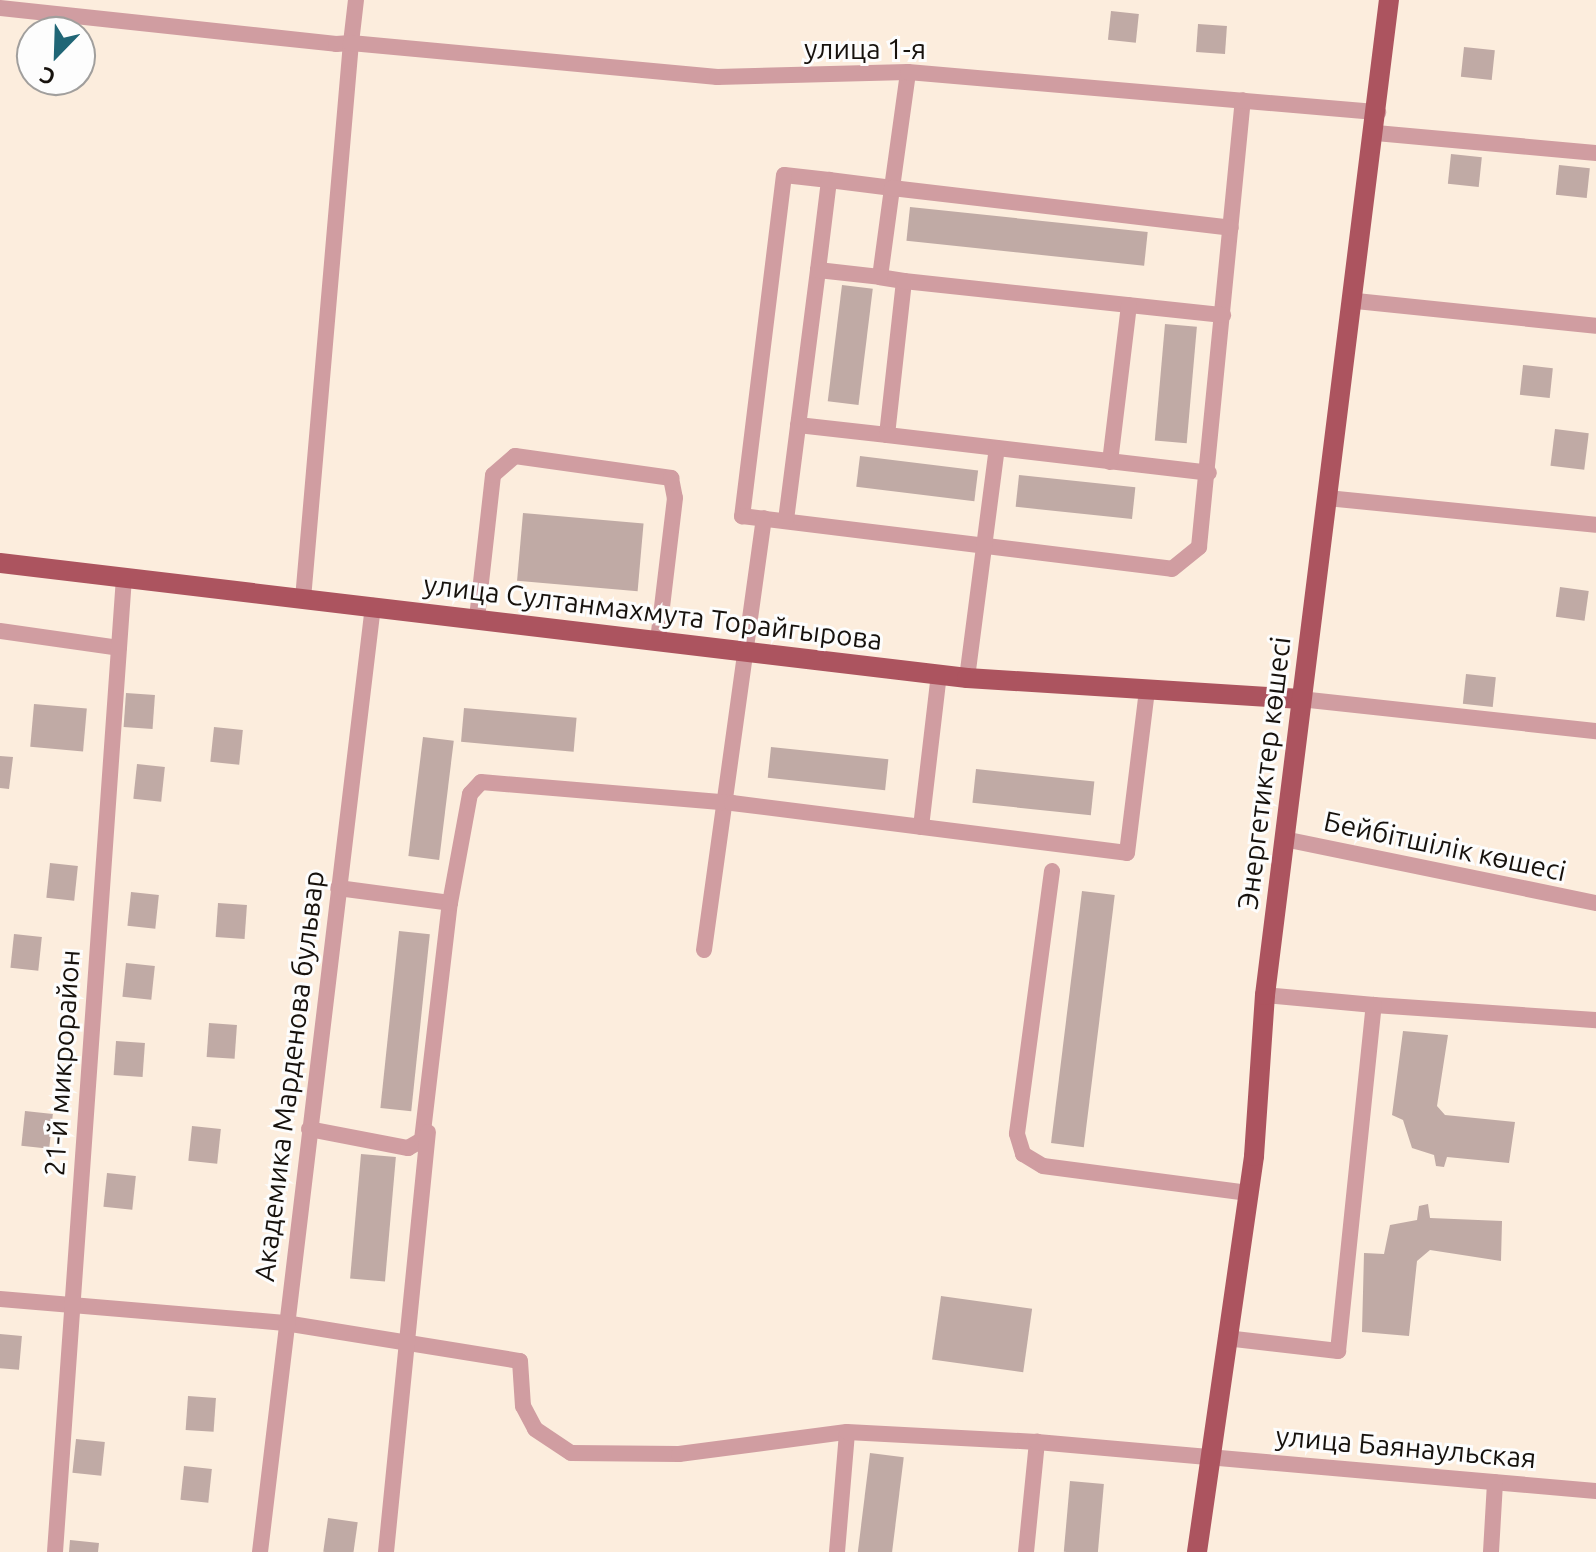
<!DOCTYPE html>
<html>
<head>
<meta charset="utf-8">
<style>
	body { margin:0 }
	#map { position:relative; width:1596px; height:1552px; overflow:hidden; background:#fceddd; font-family:Ubuntu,sans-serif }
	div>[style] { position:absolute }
	.building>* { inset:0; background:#c0aaa5; transform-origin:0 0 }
	.minor>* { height:16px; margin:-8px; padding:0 8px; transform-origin:8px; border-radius:8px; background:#d09da1 }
	.major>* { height:20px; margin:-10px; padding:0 10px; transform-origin:10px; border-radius:10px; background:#ac545f }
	span { translate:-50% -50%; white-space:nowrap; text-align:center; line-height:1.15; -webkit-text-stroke:6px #fdfdfd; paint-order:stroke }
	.street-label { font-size:28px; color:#17120d }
	.north { position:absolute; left:16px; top:16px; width:80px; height:80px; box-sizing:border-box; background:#fdfdfd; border:2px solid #a19f9d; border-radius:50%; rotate:203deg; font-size:22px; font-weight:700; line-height:32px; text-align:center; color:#17120d }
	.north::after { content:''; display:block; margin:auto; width:28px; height:36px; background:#206676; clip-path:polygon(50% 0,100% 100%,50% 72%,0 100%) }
</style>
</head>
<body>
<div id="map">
	<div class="building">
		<div style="left:1111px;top:11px;width:28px;height:29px;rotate:6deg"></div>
		<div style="left:1198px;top:24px;width:29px;height:28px;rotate:4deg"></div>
		<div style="left:1464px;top:47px;width:31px;height:30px;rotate:6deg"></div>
		<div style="left:1451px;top:154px;width:31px;height:30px;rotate:6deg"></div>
		<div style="left:1559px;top:165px;width:31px;height:30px;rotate:6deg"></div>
		<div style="left:910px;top:207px;width:239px;height:34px;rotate:6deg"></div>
		<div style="left:842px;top:285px;width:31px;height:117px;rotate:7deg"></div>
		<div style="left:1165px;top:324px;width:32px;height:117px;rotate:5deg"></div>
		<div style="left:1523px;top:365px;width:30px;height:30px;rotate:6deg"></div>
		<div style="left:1555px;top:429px;width:34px;height:37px;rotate:7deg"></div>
		<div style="left:860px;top:456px;width:119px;height:31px;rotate:7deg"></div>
		<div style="left:1019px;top:475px;width:117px;height:32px;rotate:6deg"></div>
		<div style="left:523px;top:513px;width:121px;height:68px;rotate:5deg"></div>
		<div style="left:1560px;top:587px;width:29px;height:30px;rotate:8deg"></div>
		<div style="left:1466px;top:674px;width:30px;height:30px;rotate:6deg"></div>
		<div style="left:126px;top:693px;width:29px;height:34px;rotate:4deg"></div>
		<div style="left:34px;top:704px;width:53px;height:43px;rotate:5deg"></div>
		<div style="left:464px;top:708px;width:113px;height:34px;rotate:5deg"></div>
		<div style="left:214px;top:727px;width:29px;height:35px;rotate:6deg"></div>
		<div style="left:423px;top:737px;width:31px;height:120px;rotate:7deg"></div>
		<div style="left:771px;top:747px;width:118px;height:31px;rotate:6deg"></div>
		<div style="clip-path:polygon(0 756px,13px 757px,9px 789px,0 788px)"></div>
		<div style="left:137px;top:764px;width:28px;height:35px;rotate:6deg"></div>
		<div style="left:976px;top:769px;width:119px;height:34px;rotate:6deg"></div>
		<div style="left:50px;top:863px;width:28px;height:35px;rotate:6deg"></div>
		<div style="left:1082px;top:891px;width:33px;height:254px;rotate:7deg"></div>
		<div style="left:131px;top:892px;width:28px;height:34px;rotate:6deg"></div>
		<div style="left:218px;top:903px;width:29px;height:34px;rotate:4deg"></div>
		<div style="left:399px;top:931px;width:31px;height:178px;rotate:6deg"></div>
		<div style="left:14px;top:934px;width:28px;height:34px;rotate:6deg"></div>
		<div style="left:126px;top:963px;width:29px;height:34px;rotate:6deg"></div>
		<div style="left:209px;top:1023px;width:28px;height:34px;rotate:4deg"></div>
		<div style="clip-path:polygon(1403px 1031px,1448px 1035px,1437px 1106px,1445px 1115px,1515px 1122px,1509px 1163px,1447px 1157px,1444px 1167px,1436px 1166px,1434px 1155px,1412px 1148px,1403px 1120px,1392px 1115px)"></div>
		<div style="left:116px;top:1041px;width:29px;height:34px;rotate:4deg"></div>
		<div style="left:25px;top:1111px;width:28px;height:35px;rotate:6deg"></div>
		<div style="left:192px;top:1126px;width:29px;height:35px;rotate:6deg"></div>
		<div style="left:361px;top:1154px;width:35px;height:125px;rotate:5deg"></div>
		<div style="left:107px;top:1173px;width:29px;height:34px;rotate:6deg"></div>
		<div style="clip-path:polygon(1428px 1204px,1430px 1218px,1502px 1221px,1501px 1261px,1430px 1250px,1417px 1261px,1409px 1336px,1362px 1332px,1364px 1253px,1384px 1254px,1390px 1225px,1417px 1220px,1419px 1206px)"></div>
		<div style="left:941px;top:1296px;width:92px;height:64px;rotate:8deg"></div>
		<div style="left:0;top:1334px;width:22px;height:34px;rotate:5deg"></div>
		<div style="left:188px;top:1396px;width:28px;height:34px;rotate:4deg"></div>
		<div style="left:76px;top:1439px;width:29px;height:34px;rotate:6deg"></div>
		<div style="left:870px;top:1453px;width:34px;height:100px;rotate:7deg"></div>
		<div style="left:184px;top:1466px;width:28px;height:34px;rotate:6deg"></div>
		<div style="left:1070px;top:1481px;width:34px;height:71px;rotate:5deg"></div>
		<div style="left:328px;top:1518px;width:30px;height:34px;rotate:8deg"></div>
		<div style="clip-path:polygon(70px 1540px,99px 1543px,98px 1552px,69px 1552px)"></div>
	</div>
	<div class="minor">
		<div style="left:0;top:8px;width:338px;rotate:6.1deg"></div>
		<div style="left:336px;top:44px;width:15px;rotate:-4deg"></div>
		<div style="left:351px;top:43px;width:43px;rotate:-83.4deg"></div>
		<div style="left:1376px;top:133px;width:221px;rotate:5.2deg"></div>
		<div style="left:829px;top:180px;width:45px;rotate:-173.7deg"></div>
		<div style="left:784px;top:175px;width:344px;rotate:97deg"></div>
		<div style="left:742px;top:516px;width:433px;rotate:7deg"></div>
		<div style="left:1172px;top:569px;width:35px;rotate:-39deg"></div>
		<div style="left:1199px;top:547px;width:449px;rotate:-84.4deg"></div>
		<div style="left:818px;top:270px;width:91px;rotate:-83deg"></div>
		<div style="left:829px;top:180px;width:64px;rotate:7.2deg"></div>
		<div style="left:892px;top:188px;width:117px;rotate:-82.1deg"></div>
		<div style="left:904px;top:281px;width:24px;rotate:-171deg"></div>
		<div style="left:880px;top:277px;width:90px;rotate:-82.3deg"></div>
		<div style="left:892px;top:188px;width:341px;rotate:6.7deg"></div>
		<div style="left:1356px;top:301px;width:241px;rotate:5.9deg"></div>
		<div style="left:798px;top:425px;width:90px;rotate:6.4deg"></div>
		<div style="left:887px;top:435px;width:155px;rotate:-83.7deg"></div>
		<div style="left:904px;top:281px;width:321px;rotate:6.1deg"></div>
		<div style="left:887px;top:435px;width:324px;rotate:6.7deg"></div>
		<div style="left:1110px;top:462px;width:158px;rotate:-83.1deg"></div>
		<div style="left:1327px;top:498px;width:270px;rotate:5.7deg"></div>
		<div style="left:786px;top:520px;width:252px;rotate:-82.7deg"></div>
		<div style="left:818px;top:270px;width:62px;rotate:6.4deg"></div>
		<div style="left:303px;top:599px;width:558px;rotate:-85.07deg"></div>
		<div style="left:351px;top:43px;width:368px;rotate:5.3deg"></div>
		<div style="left:717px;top:77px;width:191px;rotate:-1.5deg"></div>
		<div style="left:908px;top:72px;width:472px;rotate:4.9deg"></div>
		<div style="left:477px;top:618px;width:144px;rotate:-83.6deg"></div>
		<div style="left:493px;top:475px;width:29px;rotate:-41deg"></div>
		<div style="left:515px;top:456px;width:158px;rotate:8deg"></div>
		<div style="left:671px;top:478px;width:20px;rotate:79deg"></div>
		<div style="left:675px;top:498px;width:144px;rotate:96.8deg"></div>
		<div style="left:0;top:631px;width:120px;rotate:8.1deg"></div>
		<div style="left:967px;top:678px;width:232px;rotate:-82.6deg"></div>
		<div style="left:1300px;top:699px;width:298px;rotate:6.2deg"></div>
		<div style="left:921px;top:827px;width:154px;rotate:-83.3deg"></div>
		<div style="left:1284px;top:839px;width:318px;rotate:11.6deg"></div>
		<div style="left:1052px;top:871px;width:265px;rotate:97.6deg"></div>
		<div style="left:1017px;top:1134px;width:21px;rotate:73deg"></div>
		<div style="left:1023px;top:1154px;width:23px;rotate:31deg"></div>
		<div style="left:1043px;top:1166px;width:207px;rotate:7.5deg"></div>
		<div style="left:338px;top:888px;width:113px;rotate:7.6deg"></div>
		<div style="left:704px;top:950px;width:436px;rotate:-82.1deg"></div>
		<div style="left:1374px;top:1005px;width:223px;rotate:3.9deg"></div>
		<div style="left:309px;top:1129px;width:101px;rotate:10.9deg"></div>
		<div style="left:408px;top:1148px;width:16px;rotate:-30deg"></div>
		<div style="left:422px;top:1140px;width:239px;rotate:-83.3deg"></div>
		<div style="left:450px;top:903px;width:111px;rotate:-79.6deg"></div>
		<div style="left:470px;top:794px;width:16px;rotate:-47deg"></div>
		<div style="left:481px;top:782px;width:252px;rotate:4.8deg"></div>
		<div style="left:732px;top:803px;width:398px;rotate:7.2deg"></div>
		<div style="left:1127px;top:853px;width:163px;rotate:-83deg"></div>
		<div style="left:0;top:1299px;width:286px;rotate:4.8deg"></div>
		<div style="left:285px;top:1323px;width:238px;rotate:9.2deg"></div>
		<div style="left:520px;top:1361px;width:45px;rotate:86.2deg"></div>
		<div style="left:523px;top:1406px;width:26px;rotate:62deg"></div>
		<div style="left:535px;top:1429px;width:43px;rotate:33.7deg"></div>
		<div style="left:571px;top:1453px;width:108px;rotate:0.5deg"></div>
		<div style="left:679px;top:1454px;width:169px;rotate:-7.5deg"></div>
		<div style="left:1226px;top:1338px;width:113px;rotate:6.6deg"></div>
		<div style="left:1338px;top:1351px;width:348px;rotate:-84.1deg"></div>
		<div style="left:1374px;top:1005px;width:109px;rotate:-174.8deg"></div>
		<div style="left:55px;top:1552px;width:976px;rotate:-85.95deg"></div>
		<div style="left:260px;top:1552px;width:953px;rotate:-83.19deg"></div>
		<div style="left:386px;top:1552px;width:422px;rotate:-84.3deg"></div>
		<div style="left:837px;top:1552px;width:120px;rotate:-85.2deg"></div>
		<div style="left:847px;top:1432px;width:190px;rotate:3deg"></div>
		<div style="left:1026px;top:1552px;width:111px;rotate:-84.3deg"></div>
		<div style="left:1037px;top:1442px;width:561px;rotate:5.01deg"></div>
		<div style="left:1491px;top:1552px;width:70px;rotate:-86.7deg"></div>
	</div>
	<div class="major">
		<div style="left:0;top:563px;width:974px;rotate:6.78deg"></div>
		<div style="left:967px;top:678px;width:334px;rotate:3.6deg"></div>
		<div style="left:1197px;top:1552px;width:400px;rotate:-81.8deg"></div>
		<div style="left:1254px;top:1156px;width:161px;rotate:-86.1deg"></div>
		<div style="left:1265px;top:995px;width:1003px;rotate:-82.9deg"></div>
	</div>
	<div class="street-label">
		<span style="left:865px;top:49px">улица 1-я</span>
		<span style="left:653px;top:612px;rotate:7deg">улица Султанмахмута Торайгырова</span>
		<span style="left:1264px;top:773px;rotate:-83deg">Энергетиктер көшесі</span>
		<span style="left:1445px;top:846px;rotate:12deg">Бейбітшілік көшесі</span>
		<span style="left:62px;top:1063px;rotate:-86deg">21-й микрорайон</span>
		<span style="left:289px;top:1076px;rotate:-83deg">Академика Марденова бульвар</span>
		<span style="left:1406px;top:1447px;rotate:5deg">улица Баянаульская</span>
	</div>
	<div class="north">С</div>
</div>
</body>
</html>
